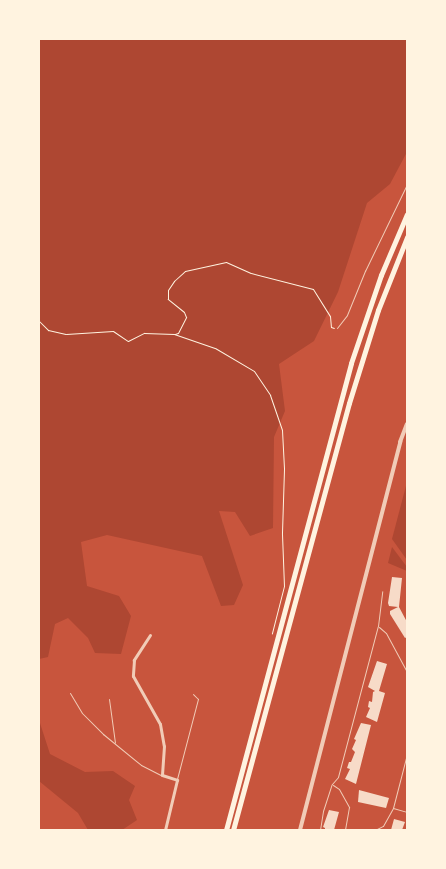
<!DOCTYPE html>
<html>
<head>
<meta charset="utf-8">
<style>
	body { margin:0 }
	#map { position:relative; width:446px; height:869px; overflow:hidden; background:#c8553d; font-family:"Golos Text",sans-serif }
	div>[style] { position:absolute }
	.green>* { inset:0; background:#ae4732 }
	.building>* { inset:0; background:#f7dbc8 }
	.path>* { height:1px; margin:-0.5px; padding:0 0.5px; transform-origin:0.5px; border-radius:0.5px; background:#fff3e0 }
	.service>* { height:1px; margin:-0.5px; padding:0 0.5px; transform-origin:0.5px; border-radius:0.5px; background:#f1ccb7 }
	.minor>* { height:3px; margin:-1.5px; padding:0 1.5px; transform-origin:1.5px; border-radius:1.5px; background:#f1ccb7 }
	.tertiary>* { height:4px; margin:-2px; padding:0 2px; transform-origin:2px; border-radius:2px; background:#f1ccb7 }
	.trunk>* { height:5px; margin:-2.5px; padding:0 2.5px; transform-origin:2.5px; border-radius:2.5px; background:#fff3e0 }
	span { translate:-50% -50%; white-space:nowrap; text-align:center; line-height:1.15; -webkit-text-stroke:4px #fff3e0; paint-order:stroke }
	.frame { position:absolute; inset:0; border:40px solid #fff3e0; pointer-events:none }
</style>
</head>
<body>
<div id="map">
	<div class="green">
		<div style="clip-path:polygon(39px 39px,407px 39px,407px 152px,390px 184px,367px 203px,338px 292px,314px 341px,279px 364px,285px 411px,274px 437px,273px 528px,250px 536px,235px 512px,219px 511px,243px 585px,234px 605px,221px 606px,202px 556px,107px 535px,81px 542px,87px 586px,119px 596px,131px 616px,121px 654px,95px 653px,88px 638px,68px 618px,55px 624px,48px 657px,39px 659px)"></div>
		<div style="clip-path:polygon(407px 482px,407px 560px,392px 539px)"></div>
		<div style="clip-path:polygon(392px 547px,407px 567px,407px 571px,388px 563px)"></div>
		<div style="clip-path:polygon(39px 720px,50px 754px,85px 772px,113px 771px,135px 786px,129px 800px,137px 820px,122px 830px,88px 830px,78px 813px,39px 781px)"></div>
	</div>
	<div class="building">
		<div style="clip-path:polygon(392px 577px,402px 578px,399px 607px,407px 622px,407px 637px,405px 638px,390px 614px,390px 611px,398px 607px,389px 606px,388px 603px)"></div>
		<div style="clip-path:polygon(377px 661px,387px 664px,379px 691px,385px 693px,377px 722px,366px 717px,370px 708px,368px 707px,369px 701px,372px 702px,373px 692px,375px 691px,368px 687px)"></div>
		<div style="clip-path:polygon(361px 723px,371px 725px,356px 784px,345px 779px,350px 769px,347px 768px,349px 762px,351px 762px,355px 752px,352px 749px,356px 740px,354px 739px)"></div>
		<div style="clip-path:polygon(359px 790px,389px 798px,386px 808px,358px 802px)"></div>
		<div style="clip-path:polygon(329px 810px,339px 812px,334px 830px,325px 830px,325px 828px,323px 827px)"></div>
		<div style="clip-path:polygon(394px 819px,405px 822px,402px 830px,391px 830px)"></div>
	</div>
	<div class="path">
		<div style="left:39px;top:321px;width:13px;rotate:45deg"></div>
		<div style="left:48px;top:330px;width:18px;rotate:13deg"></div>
		<div style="left:66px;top:334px;width:47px;rotate:-3.7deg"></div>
		<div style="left:113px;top:331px;width:18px;rotate:34deg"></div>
		<div style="left:128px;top:341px;width:18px;rotate:-27deg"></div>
		<div style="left:144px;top:333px;width:30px;rotate:2deg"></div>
		<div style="left:174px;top:334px;width:43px;rotate:18.9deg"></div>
		<div style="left:215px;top:348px;width:45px;rotate:30.5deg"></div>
		<div style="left:254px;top:371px;width:29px;rotate:56deg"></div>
		<div style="left:270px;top:395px;width:37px;rotate:71deg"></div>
		<div style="left:282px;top:430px;width:39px;rotate:87deg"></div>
		<div style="left:284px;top:469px;width:65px;rotate:91.8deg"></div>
		<div style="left:282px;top:534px;width:52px;rotate:87.8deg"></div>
		<div style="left:284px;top:586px;width:49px;rotate:104.3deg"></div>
		<div style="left:175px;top:334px;width:3px;rotate:-18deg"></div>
		<div style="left:178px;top:333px;width:18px;rotate:-63deg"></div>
		<div style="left:186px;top:317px;width:5px;rotate:-112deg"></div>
		<div style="left:184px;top:312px;width:21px;rotate:-141deg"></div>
		<div style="left:168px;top:299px;width:9px;rotate:-90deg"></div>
		<div style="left:168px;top:290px;width:11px;rotate:-56deg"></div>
		<div style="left:174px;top:281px;width:15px;rotate:-42deg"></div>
		<div style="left:185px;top:271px;width:42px;rotate:-12.4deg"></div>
		<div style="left:226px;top:262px;width:27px;rotate:24deg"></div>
		<div style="left:251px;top:273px;width:64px;rotate:14.5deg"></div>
		<div style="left:313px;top:289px;width:32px;rotate:58deg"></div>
		<div style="left:330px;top:316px;width:11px;rotate:85deg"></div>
		<div style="left:331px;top:327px;width:3px;rotate:18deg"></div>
	</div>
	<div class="service">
		<div style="left:337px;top:328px;width:16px;rotate:-52deg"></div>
		<div style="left:347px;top:315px;width:48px;rotate:-67.8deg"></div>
		<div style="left:365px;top:271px;width:97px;rotate:-64.2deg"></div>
		<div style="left:379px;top:627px;width:9px;rotate:41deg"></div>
		<div style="left:386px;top:633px;width:44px;rotate:61.7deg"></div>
		<div style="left:70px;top:693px;width:23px;rotate:59deg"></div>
		<div style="left:82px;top:713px;width:30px;rotate:45deg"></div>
		<div style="left:103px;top:734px;width:49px;rotate:39.2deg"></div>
		<div style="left:141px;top:765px;width:22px;rotate:27deg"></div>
		<div style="left:109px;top:699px;width:44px;rotate:82.2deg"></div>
		<div style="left:177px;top:779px;width:83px;rotate:-75.3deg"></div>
		<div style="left:198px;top:699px;width:7px;rotate:-135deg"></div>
		<div style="left:333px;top:785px;width:7px;rotate:34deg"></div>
		<div style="left:339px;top:789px;width:21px;rotate:61deg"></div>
		<div style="left:349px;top:807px;width:23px;rotate:100deg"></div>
		<div style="left:393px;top:808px;width:56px;rotate:-75.5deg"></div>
		<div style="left:320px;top:830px;width:19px;rotate:-81deg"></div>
		<div style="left:323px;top:811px;width:28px;rotate:-72deg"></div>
		<div style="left:332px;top:784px;width:9px;rotate:-49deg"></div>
		<div style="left:338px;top:777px;width:156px;rotate:-75.2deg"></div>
		<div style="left:378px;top:626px;width:35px;rotate:-83deg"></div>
		<div style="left:375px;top:830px;width:9px;rotate:-27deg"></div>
		<div style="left:383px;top:826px;width:21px;rotate:-61deg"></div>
		<div style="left:393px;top:808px;width:15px;rotate:16deg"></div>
	</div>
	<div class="minor">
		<div style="left:150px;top:635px;width:30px;rotate:123deg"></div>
		<div style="left:134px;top:660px;width:16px;rotate:94deg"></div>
		<div style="left:133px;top:676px;width:55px;rotate:60.6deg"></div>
		<div style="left:160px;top:724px;width:22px;rotate:80deg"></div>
		<div style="left:164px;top:746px;width:29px;rotate:94deg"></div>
		<div style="left:162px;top:775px;width:16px;rotate:18deg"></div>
		<div style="left:177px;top:780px;width:51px;rotate:103.5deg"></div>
	</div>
	<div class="tertiary">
		<div style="left:300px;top:830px;width:401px;rotate:-75.5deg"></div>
		<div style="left:400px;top:442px;width:19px;rotate:-69deg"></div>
	</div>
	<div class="trunk">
		<div style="left:226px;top:830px;width:483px;rotate:-75deg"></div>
		<div style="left:351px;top:363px;width:93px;rotate:-71.2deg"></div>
		<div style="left:381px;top:275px;width:66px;rotate:-66.9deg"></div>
		<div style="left:233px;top:830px;width:442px;rotate:-74.8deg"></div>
		<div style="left:349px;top:403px;width:97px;rotate:-72.7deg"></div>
		<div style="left:378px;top:310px;width:79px;rotate:-68.3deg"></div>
	</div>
	<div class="frame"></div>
</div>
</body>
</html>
